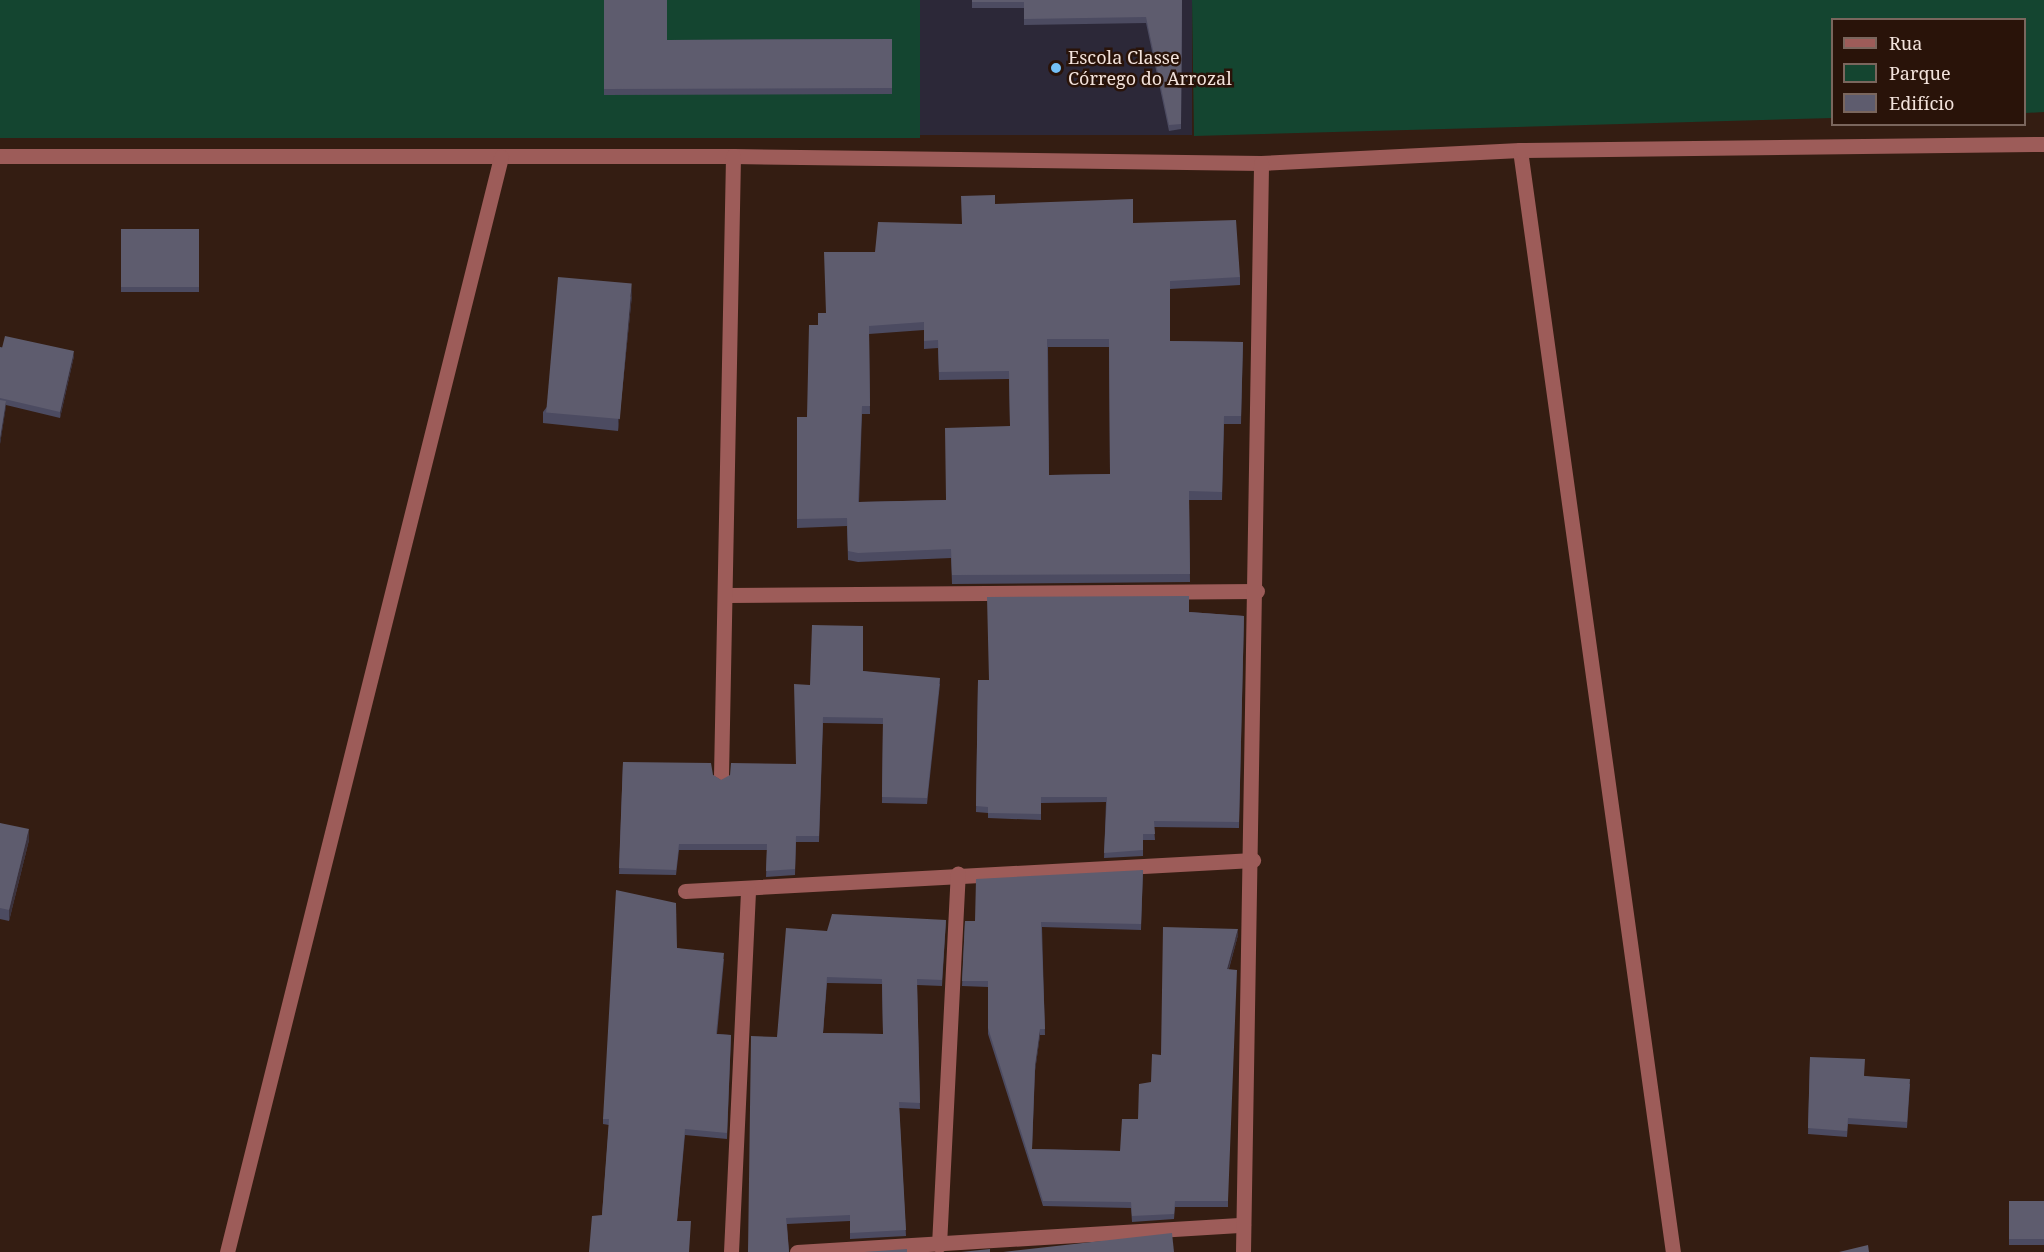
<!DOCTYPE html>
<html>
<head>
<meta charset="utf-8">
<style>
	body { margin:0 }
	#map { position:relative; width:2044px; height:1252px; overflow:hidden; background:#341d12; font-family:"Noto Serif",serif }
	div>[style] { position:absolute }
	.education>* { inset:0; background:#2c2838; transform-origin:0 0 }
	.green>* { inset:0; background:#144530; transform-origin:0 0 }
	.minor>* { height:15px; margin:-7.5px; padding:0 7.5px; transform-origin:7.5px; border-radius:7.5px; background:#9d5c59 }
	.wall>* { inset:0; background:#4c4b61; transform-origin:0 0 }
	.shaded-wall>* { inset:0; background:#3b323c; transform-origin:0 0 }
	.building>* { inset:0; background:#5e5c6e; transform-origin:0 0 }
	.dots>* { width:16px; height:16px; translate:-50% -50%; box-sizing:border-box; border:3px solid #291309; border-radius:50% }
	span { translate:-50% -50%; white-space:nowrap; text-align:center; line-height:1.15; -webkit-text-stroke:5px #291309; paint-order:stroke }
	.poi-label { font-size:18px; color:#f3e3dc }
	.left { translate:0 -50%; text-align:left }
	.legend { position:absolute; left:1831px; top:18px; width:195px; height:108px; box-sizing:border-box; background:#291309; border:2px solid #7a665d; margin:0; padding:8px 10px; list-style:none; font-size:18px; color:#f3e3dc }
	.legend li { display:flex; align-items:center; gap:12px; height:30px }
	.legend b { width:30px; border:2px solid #7a665d }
</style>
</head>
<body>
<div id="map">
	<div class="education">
		<div style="left:920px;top:0;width:272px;height:135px"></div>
	</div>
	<div class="green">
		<div style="left:0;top:0;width:920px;height:138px"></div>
		<div style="clip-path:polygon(1192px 0,2044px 0,2044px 112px,2025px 113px,2024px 20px,1832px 20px,1832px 118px,1194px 136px)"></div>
	</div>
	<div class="minor">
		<div style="left:1520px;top:150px;width:1113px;rotate:82.1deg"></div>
		<div style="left:0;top:156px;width:733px"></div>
		<div style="left:733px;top:156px;width:528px;rotate:0.76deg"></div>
		<div style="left:1261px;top:163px;width:259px;rotate:-2.9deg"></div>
		<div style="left:1520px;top:150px;width:524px;rotate:-0.66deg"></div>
		<div style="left:727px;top:595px;width:530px;rotate:-0.43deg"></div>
		<div style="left:721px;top:776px;width:620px;rotate:-88.89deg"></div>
		<div style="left:685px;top:891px;width:569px;rotate:-3.12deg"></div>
		<div style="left:939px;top:1245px;width:372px;rotate:-87.1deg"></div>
		<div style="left:227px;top:1252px;width:1129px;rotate:-75.95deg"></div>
		<div style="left:731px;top:1252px;width:364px;rotate:-87.3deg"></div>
		<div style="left:797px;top:1252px;width:447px;rotate:-3.5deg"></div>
		<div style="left:1243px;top:1252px;width:1089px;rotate:-89.05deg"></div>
	</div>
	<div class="wall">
		<div style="clip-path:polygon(604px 0,667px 40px,892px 39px,892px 94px,604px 95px)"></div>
		<div style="clip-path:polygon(972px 0,1182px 0,1181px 129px,1169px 131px,1146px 23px,1024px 25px,1024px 8px,972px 8px)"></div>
		<div style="clip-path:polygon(evenodd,995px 204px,1133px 223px,1240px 277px,1240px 285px,1170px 289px,1170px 341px,1243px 342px,1241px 424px,1224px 424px,1222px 500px,1189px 500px,1190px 582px,952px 584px,951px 558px,858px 562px,848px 560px,847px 526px,797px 528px,797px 417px,807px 417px,818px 325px,826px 313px,875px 252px,962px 224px,995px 204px,924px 330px,924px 349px,938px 348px,939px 380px,1009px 379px,1010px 426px,946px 500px,859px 502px,862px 414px,870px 414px,869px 334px,924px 330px,995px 204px,1048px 347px,1109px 347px,1110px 474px,1049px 475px,1048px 347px)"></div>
		<div style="left:121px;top:229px;width:78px;height:63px"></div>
		<div style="clip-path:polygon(632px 295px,618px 431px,543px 423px,543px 412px)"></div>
		<div style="clip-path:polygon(0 347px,74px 356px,60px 418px,6px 405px,0 444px)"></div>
		<div style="clip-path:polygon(1189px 612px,1244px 616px,1239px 828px,1154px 827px,1155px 840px,1143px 840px,1143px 856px,1104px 858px,1106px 802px,1041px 803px,1041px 820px,988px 818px,988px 813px,976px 812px,978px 680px,989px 680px)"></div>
		<div style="clip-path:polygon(863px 671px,940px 684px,927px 804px,882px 803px,883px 724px,823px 723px,819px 842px,796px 842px,795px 875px,766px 877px,767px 850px,679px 850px,676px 875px,619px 874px,623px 762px,713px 775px,721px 780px,796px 764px,810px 685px)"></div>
		<div style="clip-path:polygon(0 823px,29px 840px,9px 921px,0 919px)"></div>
		<div style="clip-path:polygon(1143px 870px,1141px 930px,1042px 927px,1045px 1035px,1040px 1035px,1035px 1071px,1032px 1149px,1120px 1151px,1138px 1119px,1161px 1055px,1238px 935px,1229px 969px,1228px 1207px,1175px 1207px,1174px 1219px,1132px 1222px,1131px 1208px,1043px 1206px,988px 1034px,988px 987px,962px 986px,965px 921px,975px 921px)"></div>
		<div style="clip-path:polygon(evenodd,946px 920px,942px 986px,917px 985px,920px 1109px,899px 1108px,906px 1236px,850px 1239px,850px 1221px,787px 1224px,789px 1252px,589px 1252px,602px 1215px,609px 1125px,603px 1124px,603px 1119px,677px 948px,724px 959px,717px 1034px,731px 1035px,727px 1139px,685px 1135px,677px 1221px,689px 1252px,748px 1252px,777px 1037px,827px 931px,946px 920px,827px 983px,882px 984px,883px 1034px,823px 1033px,827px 983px)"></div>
		<div style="clip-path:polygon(1810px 1057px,1865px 1076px,1910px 1084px,1907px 1128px,1848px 1124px,1847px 1137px,1808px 1134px)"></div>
		<div style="left:2044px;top:1201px;width:44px;height:35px;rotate:90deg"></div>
	</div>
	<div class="shaded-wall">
		<div style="clip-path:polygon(632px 284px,632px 295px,618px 431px,618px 420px)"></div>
		<div style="clip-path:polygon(74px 351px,74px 356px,60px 418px,60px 412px)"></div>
		<div style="clip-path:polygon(6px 401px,6px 407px,0 444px,0 438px)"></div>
		<div style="left:940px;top:678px;width:6px;height:121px;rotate:90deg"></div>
		<div style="clip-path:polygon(29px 829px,29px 840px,9px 921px,9px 910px)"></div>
		<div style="clip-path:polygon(1238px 929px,1238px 935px,1227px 975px,1227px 969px)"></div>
		<div style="clip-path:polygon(1040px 1029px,1040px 1035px,1035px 1071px,1035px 1065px)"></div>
	</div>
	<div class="building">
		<div style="clip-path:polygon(604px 0,667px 0,667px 40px,892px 39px,892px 88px,604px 89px)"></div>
		<div style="clip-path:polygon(972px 0,1182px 0,1181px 124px,1169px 125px,1146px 17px,1024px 19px,1024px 2px,972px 2px)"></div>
		<div style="clip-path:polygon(evenodd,995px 195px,995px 204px,1133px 199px,1133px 223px,1236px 220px,1240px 277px,1170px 281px,1170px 341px,1243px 342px,1241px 416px,1224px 416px,1222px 492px,1189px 491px,1190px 574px,952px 575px,951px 549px,858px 553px,848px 551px,847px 518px,797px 519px,797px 417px,807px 417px,809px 325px,818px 325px,818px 313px,826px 313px,824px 252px,875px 252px,878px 222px,962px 224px,961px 196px,995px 195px,924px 322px,924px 341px,938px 340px,939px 372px,1009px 371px,1010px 426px,945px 428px,946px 500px,858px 502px,862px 406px,870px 406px,869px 326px,924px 322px,995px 195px,1047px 339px,1109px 339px,1110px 474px,1049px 475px,1047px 339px)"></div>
		<div style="left:121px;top:229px;width:78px;height:58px"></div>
		<div style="left:558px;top:277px;width:74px;height:136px;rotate:5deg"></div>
		<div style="clip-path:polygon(5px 336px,74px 351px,60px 412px,0 398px,0 347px,2px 348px)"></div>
		<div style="clip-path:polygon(0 400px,6px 401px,0 438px)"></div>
		<div style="clip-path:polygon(1189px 596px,1189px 612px,1244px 616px,1239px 822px,1154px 821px,1155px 834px,1143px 834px,1143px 850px,1104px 853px,1107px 797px,1041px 797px,1041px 814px,988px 813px,988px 807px,976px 806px,978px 680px,989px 680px,987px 597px)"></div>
		<div style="clip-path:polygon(812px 625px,863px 626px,863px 671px,940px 678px,927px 798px,882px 797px,883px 718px,823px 717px,819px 836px,796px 836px,795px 869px,766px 871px,767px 844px,679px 844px,676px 870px,619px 868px,623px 762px,711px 763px,713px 775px,721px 780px,730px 775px,731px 763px,796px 764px,794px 684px,810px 685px)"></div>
		<div style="clip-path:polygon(0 823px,29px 829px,9px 910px,0 908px)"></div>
		<div style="clip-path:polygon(1143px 870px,1141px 924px,1041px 922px,1045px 1029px,1040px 1029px,1035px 1065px,1032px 1149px,1120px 1151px,1122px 1119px,1138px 1119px,1139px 1084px,1151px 1082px,1152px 1054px,1161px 1055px,1163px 927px,1238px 929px,1227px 969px,1237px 970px,1228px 1201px,1175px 1201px,1174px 1214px,1132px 1216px,1131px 1202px,1043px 1201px,988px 1028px,988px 981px,962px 981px,965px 921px,975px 921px,976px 879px)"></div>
		<div style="clip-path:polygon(evenodd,616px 890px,676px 903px,677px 948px,724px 953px,716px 1034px,731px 1035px,727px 1133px,685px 1129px,677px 1221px,691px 1221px,689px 1252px,748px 1252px,751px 1036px,777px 1037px,786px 928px,827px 931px,832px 914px,946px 920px,942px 980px,917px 979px,920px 1103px,899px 1102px,906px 1230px,850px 1233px,850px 1215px,786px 1218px,789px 1252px,589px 1252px,592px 1216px,602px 1215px,609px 1119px,603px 1119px,616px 890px,827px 977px,882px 979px,883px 1034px,823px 1033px,827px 977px)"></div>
		<div style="clip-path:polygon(1810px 1057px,1865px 1059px,1864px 1076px,1910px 1079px,1907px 1122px,1848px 1118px,1847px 1131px,1808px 1128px)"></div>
		<div style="left:2044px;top:1201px;width:38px;height:35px;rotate:90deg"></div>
		<div style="clip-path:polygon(1172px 1233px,1174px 1252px,1003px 1252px)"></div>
		<div style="clip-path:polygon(1868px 1245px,1869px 1252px,1839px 1252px)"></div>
		<div style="clip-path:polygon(907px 1249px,907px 1252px,864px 1252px)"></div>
		<div style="clip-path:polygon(990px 1249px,990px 1252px,961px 1252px)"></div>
	</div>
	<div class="dots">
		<div style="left:1056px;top:68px;background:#74c0f6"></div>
	</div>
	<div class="poi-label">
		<span class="left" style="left:1068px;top:68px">Escola Classe<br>Córrego do Arrozal</span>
	</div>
	<ul class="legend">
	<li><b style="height:8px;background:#9d5c59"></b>Rua</li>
	<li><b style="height:16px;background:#144530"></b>Parque</li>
	<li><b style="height:16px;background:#5e5c6e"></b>Edifício</li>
	</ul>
</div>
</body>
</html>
